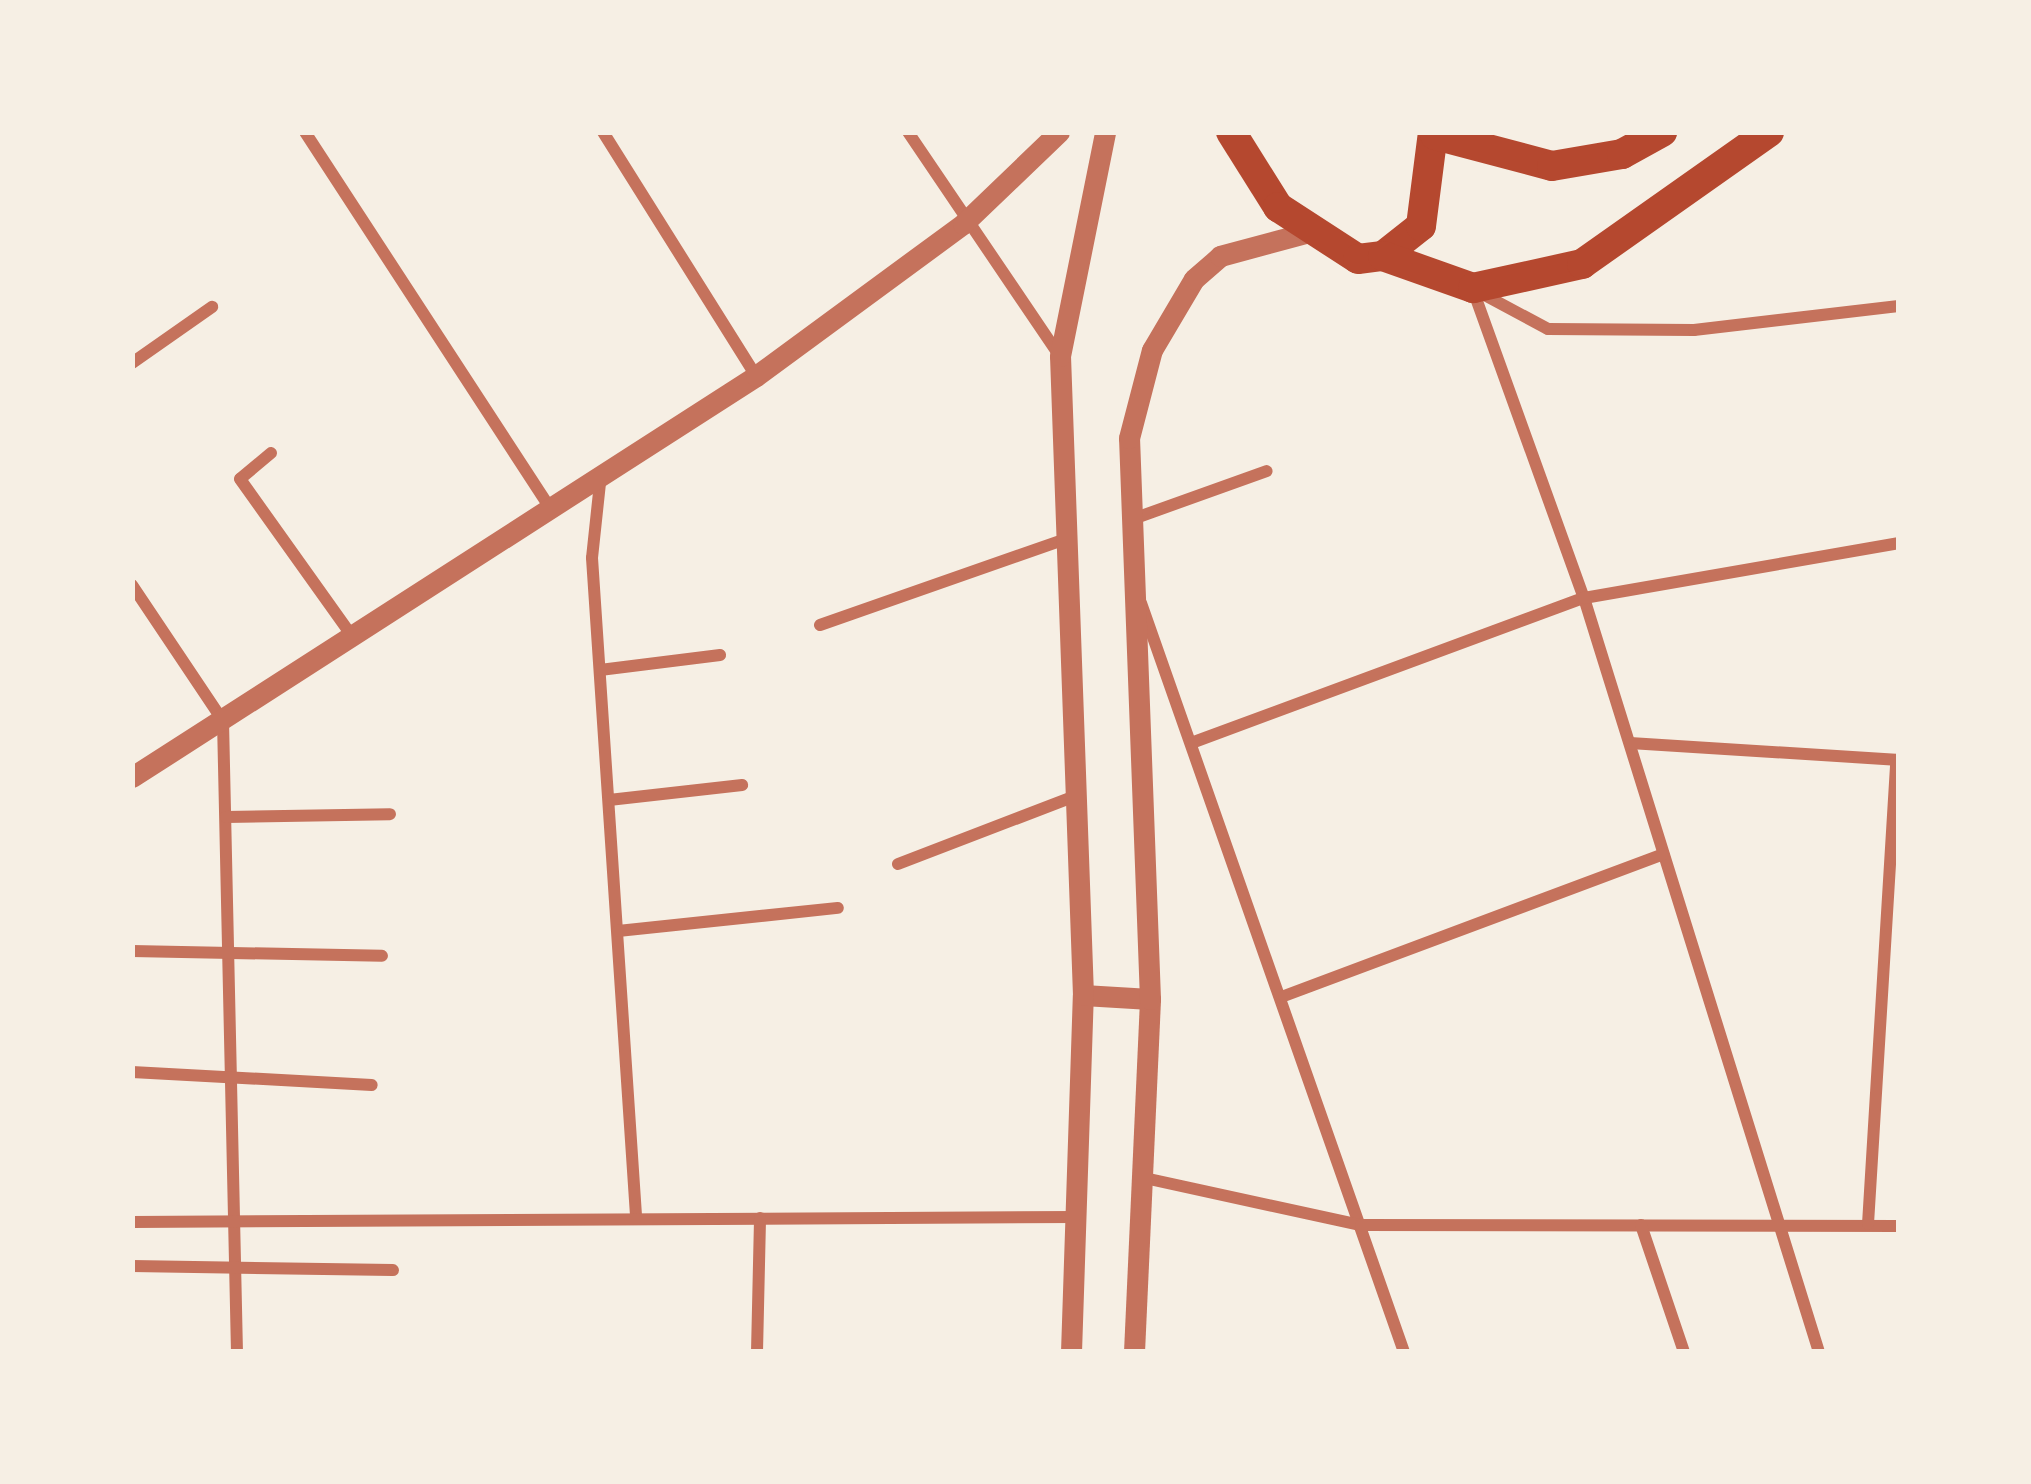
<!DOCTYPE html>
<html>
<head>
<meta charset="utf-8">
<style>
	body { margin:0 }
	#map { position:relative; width:2031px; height:1484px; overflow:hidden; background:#f6efe4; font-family:Arial,sans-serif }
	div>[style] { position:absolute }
	.minor>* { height:12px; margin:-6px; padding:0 6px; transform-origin:6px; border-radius:6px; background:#c5725c }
	.tertiary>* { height:21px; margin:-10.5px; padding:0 10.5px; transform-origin:10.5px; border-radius:10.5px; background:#c5725c }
	.primary>* { height:30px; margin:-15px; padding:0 15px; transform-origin:15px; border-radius:15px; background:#b5482f }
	span { translate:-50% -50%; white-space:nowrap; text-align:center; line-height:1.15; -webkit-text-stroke:9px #f6efe4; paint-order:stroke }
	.frame { position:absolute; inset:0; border:135px solid #f6efe4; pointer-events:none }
</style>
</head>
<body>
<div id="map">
	<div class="minor">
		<div style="left:305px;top:132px;width:447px;rotate:56.9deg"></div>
		<div style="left:603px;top:132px;width:288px;rotate:57.9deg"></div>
		<div style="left:908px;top:132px;width:269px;rotate:55.9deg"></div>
		<div style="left:1473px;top:290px;width:327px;rotate:70.2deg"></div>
		<div style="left:1584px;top:598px;width:790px;rotate:72.69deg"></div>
		<div style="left:1479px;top:292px;width:78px;rotate:28.2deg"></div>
		<div style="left:1548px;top:329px;width:146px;rotate:0.4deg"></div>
		<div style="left:1694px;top:330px;width:206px;rotate:-6.7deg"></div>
		<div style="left:132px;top:363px;width:98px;rotate:-35deg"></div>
		<div style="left:271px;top:453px;width:40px;rotate:140deg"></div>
		<div style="left:240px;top:479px;width:193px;rotate:54.5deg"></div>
		<div style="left:600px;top:483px;width:75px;rotate:96.1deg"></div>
		<div style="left:592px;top:558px;width:659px;rotate:86.17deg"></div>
		<div style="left:1130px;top:520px;width:145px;rotate:-19.7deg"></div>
		<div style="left:132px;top:585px;width:164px;rotate:56.2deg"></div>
		<div style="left:223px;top:721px;width:631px;rotate:88.73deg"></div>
		<div style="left:1141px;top:603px;width:794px;rotate:70.65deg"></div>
		<div style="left:820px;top:625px;width:260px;rotate:-19.3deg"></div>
		<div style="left:600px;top:670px;width:121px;rotate:-7.1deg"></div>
		<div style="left:1194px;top:742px;width:416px;rotate:-20.3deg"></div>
		<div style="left:1584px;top:598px;width:320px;rotate:-9.9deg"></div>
		<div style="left:1630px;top:743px;width:270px;rotate:3.6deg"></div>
		<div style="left:609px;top:800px;width:134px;rotate:-6.4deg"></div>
		<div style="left:226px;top:817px;width:164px;rotate:-1deg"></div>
		<div style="left:898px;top:864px;width:193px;rotate:-21deg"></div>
		<div style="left:618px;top:931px;width:221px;rotate:-6deg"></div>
		<div style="left:132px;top:951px;width:250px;rotate:1.1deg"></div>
		<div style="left:1284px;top:996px;width:405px;rotate:-20.5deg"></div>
		<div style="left:132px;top:1072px;width:240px;rotate:3.1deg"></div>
		<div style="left:1140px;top:1177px;width:226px;rotate:12.3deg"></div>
		<div style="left:1361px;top:1225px;width:538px;rotate:0.11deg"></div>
		<div style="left:132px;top:1222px;width:944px;rotate:-0.3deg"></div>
		<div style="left:1868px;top:1224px;width:465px;rotate:-86.5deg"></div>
		<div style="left:1641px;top:1225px;width:134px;rotate:71.3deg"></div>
		<div style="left:132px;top:1266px;width:261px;rotate:0.9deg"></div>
		<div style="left:757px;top:1352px;width:134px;rotate:-88.7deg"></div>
	</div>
	<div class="tertiary">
		<div style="left:132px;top:777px;width:742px;rotate:-32.73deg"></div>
		<div style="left:756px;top:376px;width:257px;rotate:-36.3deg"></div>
		<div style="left:963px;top:224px;width:133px;rotate:-43.8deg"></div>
		<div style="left:1083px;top:995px;width:67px;rotate:3.4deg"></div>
		<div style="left:1071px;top:1352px;width:357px;rotate:-88.1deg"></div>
		<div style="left:1083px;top:995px;width:639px;rotate:-92.06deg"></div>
		<div style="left:1060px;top:356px;width:228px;rotate:-78.6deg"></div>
		<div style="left:1134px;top:1352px;width:353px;rotate:-87.4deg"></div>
		<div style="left:1150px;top:999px;width:561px;rotate:-92.14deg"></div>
		<div style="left:1129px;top:438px;width:91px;rotate:-75.4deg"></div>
		<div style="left:1152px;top:350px;width:82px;rotate:-59.4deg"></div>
		<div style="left:1194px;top:279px;width:35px;rotate:-41deg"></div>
		<div style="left:1220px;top:256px;width:88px;rotate:-15.1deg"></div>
	</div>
	<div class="primary">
		<div style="left:1231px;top:132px;width:89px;rotate:57.9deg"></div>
		<div style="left:1278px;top:207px;width:95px;rotate:33deg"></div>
		<div style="left:1358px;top:259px;width:25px;rotate:-7deg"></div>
		<div style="left:1383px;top:256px;width:48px;rotate:-38.3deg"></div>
		<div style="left:1421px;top:226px;width:95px;rotate:-82.7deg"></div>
		<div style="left:1435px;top:135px;width:121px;rotate:14.8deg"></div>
		<div style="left:1552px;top:166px;width:71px;rotate:-9.7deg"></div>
		<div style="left:1622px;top:154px;width:46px;rotate:-28.8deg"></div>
		<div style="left:1383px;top:256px;width:96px;rotate:19.6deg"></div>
		<div style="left:1473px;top:288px;width:112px;rotate:-12.4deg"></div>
		<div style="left:1582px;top:264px;width:229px;rotate:-35.2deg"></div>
	</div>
	<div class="frame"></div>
</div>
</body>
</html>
